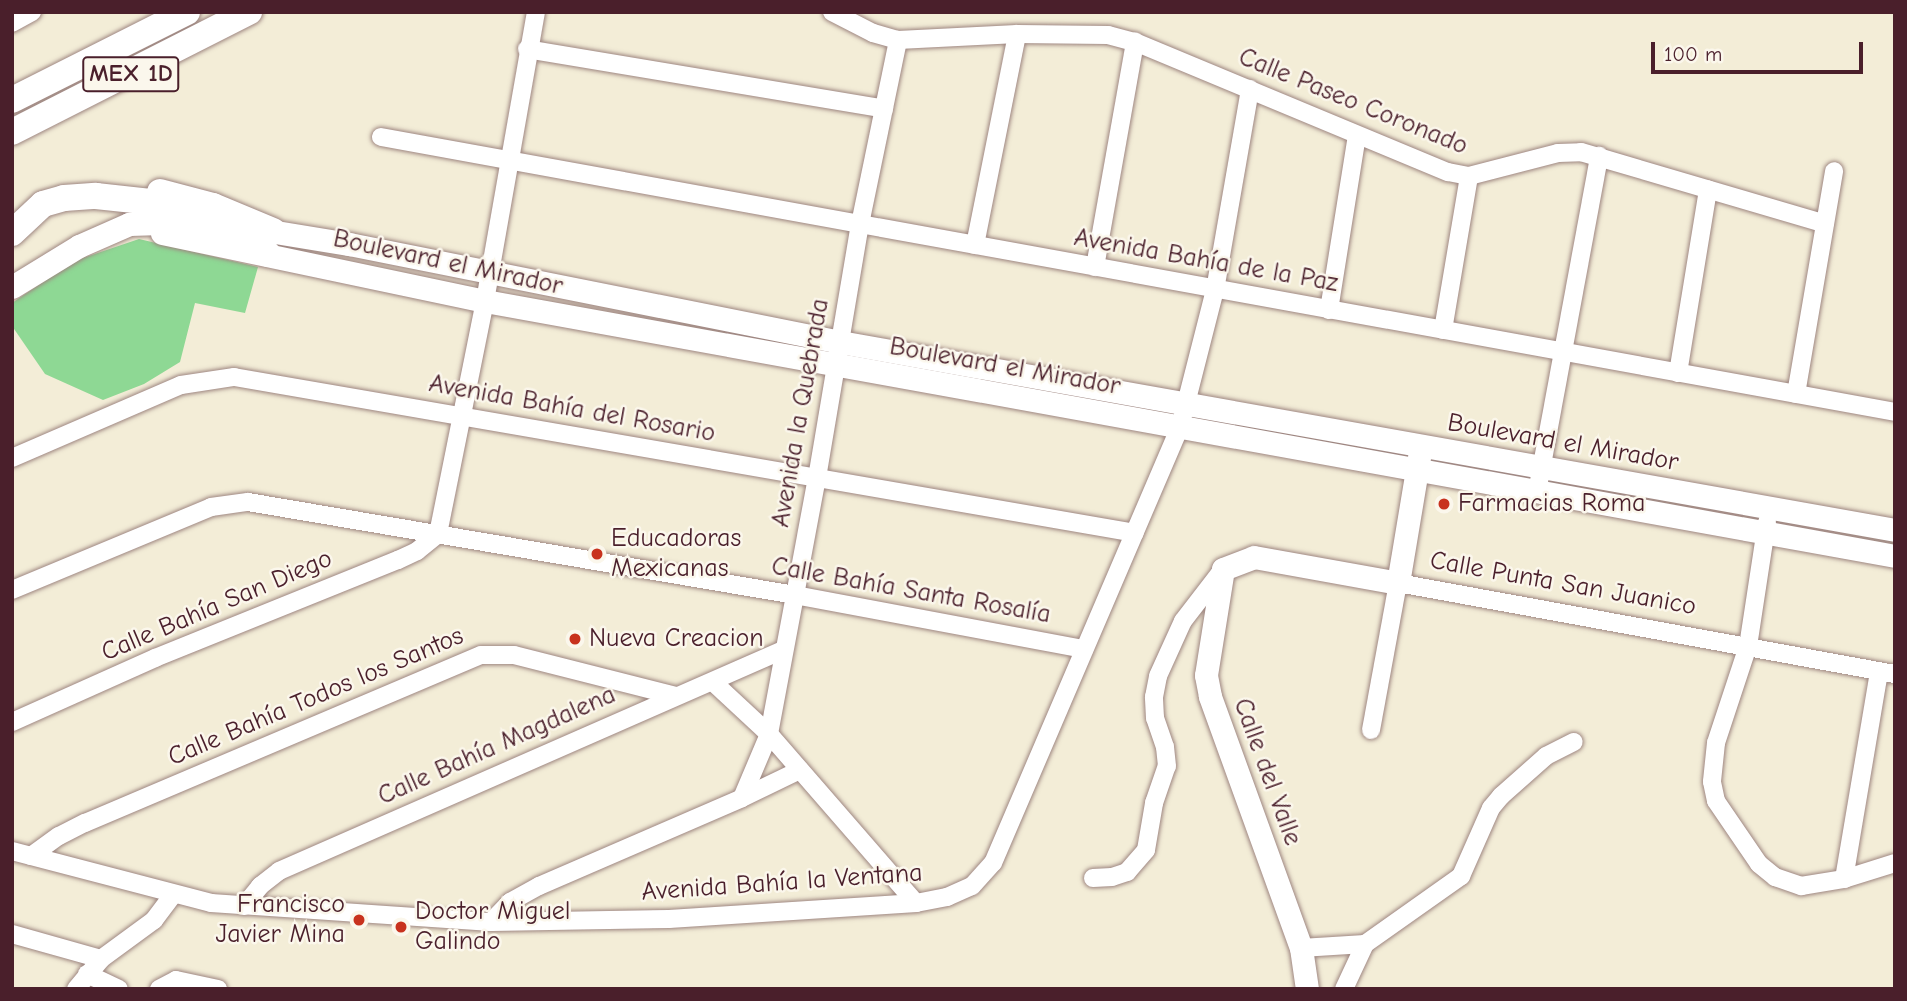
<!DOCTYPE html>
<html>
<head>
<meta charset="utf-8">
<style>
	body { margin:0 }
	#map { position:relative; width:1907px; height:1001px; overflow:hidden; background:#f3edd7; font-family:"Comic Neue",sans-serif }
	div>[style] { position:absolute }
	.green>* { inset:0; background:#8ed894 }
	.roads { filter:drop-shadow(0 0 2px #9e8681) drop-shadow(0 0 2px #9e8681) }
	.minor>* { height:18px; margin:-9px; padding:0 9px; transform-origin:9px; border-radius:9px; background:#fff }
	.major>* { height:23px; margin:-11.5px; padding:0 11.5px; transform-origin:11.5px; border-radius:11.5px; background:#fff }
	.highway>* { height:26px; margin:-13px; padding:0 13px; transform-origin:13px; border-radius:13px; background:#fff }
	.dots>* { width:19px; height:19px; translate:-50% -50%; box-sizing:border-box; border:4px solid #fbf7ec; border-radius:50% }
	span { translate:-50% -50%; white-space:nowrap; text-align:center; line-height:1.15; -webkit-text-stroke:5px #fbf7ec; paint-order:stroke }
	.shield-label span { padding:2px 5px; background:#fbf7ec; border:2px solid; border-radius:5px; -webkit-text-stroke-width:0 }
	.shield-label { font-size:24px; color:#4a1f2b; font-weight:700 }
	.street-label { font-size:26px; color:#4a1f2b }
	.poi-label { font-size:26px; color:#4a1f2b }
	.left { translate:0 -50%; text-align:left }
	.right { translate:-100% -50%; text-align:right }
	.frame { position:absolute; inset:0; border:14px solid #4a1f2b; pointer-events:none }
	.scale { position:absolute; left:1651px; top:42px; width:212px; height:32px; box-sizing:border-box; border:4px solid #4a1f2b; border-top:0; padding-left:9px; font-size:21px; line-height:24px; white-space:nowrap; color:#4a1f2b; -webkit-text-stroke:5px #fbf7ec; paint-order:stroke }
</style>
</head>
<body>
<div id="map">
	<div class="green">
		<div style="clip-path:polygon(139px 239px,258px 267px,245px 313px,195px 303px,180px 362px,144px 384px,103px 400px,45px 374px,12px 326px,12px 303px,74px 261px)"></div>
	</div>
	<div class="roads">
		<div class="minor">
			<div style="left:832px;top:12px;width:46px;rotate:27.1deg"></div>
			<div style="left:873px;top:33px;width:26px;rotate:16deg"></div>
			<div style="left:898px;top:40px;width:119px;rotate:-2.9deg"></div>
			<div style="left:1017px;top:34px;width:91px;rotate:0.6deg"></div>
			<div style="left:1108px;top:35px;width:28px;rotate:15deg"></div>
			<div style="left:1135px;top:42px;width:339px;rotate:22.6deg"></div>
			<div style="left:1448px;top:172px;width:21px;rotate:11deg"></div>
			<div style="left:1469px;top:176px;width:92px;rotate:-14.5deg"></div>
			<div style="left:1558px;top:153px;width:23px;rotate:-2deg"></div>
			<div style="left:1581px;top:152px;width:254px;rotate:16.4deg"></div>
			<div style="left:12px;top:23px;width:23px;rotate:-29deg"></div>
			<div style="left:527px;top:49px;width:362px;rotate:9.5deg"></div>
			<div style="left:381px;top:137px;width:1539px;rotate:10.29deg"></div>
			<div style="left:975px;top:245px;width:215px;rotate:-78.7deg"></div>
			<div style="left:1095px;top:267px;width:229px;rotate:-79.9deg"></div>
			<div style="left:1329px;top:310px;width:176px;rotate:-80.9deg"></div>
			<div style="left:1443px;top:330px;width:156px;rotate:-80.4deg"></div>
			<div style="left:1678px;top:373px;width:186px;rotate:-80.7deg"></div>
			<div style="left:1796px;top:394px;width:226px;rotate:-80.3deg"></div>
			<div style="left:12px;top:458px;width:184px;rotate:-23.4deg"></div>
			<div style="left:181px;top:385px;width:54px;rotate:-8.6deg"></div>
			<div style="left:234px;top:377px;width:914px;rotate:9.82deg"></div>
			<div style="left:1537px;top:492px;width:342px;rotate:-79.5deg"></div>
			<div style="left:1767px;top:522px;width:125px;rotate:98.7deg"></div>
			<div style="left:1748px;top:646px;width:102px;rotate:108.3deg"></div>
			<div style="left:1716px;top:743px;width:39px;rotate:96deg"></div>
			<div style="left:1712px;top:782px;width:19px;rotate:78deg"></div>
			<div style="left:1716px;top:801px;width:76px;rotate:55.7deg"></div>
			<div style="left:1759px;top:864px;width:21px;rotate:39deg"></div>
			<div style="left:1775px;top:877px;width:28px;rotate:19deg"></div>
			<div style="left:1801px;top:886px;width:44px;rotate:-9.2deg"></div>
			<div style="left:1844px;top:879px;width:53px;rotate:-17.4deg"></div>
			<div style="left:438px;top:534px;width:238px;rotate:-78.6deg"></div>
			<div style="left:485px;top:301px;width:293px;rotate:-80deg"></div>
			<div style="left:12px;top:590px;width:216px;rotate:-22.6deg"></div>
			<div style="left:211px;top:507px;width:37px;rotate:-8deg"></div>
			<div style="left:248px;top:502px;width:555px;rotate:9.65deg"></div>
			<div style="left:795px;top:595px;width:294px;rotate:10.6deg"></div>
			<div style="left:713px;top:682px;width:76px;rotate:42.9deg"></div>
			<div style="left:769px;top:734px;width:224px;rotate:49deg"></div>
			<div style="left:12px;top:722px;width:157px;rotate:-24.1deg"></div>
			<div style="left:155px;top:658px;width:262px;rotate:-22deg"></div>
			<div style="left:398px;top:560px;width:21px;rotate:-25deg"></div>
			<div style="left:417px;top:551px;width:27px;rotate:-39deg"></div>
			<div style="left:1371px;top:730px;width:149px;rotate:-79.6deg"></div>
			<div style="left:1398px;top:583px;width:505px;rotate:10.38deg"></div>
			<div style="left:742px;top:798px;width:69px;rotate:-67.1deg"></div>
			<div style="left:769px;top:734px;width:260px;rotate:-79.4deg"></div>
			<div style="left:817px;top:478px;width:258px;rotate:-80.4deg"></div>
			<div style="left:860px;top:224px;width:188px;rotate:-78.3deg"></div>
			<div style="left:12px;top:851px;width:206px;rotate:14.6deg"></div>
			<div style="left:211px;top:903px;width:281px;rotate:3.9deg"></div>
			<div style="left:491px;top:922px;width:178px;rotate:-1deg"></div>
			<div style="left:669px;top:919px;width:248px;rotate:-3.7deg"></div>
			<div style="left:916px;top:903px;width:32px;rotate:-11deg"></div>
			<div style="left:947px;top:897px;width:27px;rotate:-24deg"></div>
			<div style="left:972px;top:886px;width:31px;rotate:-48deg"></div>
			<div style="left:993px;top:863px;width:474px;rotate:-66.8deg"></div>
			<div style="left:1180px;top:427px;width:141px;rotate:-75.7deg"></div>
			<div style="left:1215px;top:290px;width:204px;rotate:-80.1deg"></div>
			<div style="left:31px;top:856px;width:34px;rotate:-36deg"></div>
			<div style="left:59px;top:836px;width:29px;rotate:-27deg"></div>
			<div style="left:85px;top:823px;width:430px;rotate:-23deg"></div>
			<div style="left:481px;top:655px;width:33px"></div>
			<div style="left:514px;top:655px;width:167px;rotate:14.2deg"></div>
			<div style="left:1093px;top:878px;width:19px;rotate:-3deg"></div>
			<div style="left:1112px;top:877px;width:16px;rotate:-18deg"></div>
			<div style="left:1127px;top:872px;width:29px;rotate:-49deg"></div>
			<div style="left:1146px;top:850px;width:48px;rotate:-80.3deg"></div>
			<div style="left:1154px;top:803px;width:39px;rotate:-71deg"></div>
			<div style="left:1167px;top:766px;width:19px;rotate:-96deg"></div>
			<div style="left:1165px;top:747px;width:31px;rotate:-109deg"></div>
			<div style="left:1155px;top:718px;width:21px;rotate:-93deg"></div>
			<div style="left:1154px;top:697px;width:21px;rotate:-79deg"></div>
			<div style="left:1158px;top:676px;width:60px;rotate:-65.6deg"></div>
			<div style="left:1183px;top:621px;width:66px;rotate:-52.4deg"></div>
			<div style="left:1844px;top:879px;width:210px;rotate:-80.4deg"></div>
			<div style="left:244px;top:906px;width:26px;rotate:-51deg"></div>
			<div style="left:260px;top:886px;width:24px;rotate:-38deg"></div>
			<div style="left:279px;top:871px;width:550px;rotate:-23.68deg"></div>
			<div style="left:491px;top:922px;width:28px;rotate:-46deg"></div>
			<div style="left:510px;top:902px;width:33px;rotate:-29deg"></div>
			<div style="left:539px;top:886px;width:221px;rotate:-23.4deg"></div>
			<div style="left:742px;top:798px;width:64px;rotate:-25.8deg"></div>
			<div style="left:12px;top:934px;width:92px;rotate:15.7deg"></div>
			<div style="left:1301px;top:948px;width:64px;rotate:-3.6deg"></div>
			<div style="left:87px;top:974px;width:35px;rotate:25deg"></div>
			<div style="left:76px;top:989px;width:39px;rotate:-50deg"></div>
			<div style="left:101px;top:959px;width:66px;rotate:-36.3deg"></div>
			<div style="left:154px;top:920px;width:31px;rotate:-53deg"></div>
			<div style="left:159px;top:989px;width:19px;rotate:-28deg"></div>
			<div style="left:176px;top:980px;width:43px;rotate:12.1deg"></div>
			<div style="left:1344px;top:989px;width:50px;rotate:-65deg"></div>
			<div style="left:1365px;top:944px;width:118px;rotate:-35.3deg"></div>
			<div style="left:1461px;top:876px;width:74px;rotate:-66.2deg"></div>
			<div style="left:1491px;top:808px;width:16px;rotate:-50deg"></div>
			<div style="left:1501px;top:796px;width:60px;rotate:-41.6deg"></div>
			<div style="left:1546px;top:756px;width:31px;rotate:-27deg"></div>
		</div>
		<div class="major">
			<div style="left:257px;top:229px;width:93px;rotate:9.3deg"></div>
			<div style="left:349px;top:244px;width:501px;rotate:11.29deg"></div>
			<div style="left:840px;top:342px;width:1072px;rotate:10.1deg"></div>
			<div style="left:162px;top:233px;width:330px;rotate:11.9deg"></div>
			<div style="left:485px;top:301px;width:1433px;rotate:10.25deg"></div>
			<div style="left:12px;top:287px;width:79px;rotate:-31.5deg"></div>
			<div style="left:79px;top:246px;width:55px;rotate:-23.7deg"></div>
			<div style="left:129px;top:224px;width:66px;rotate:-1.7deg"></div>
			<div style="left:1307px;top:989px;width:41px;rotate:-98.3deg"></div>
			<div style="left:1301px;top:948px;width:268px;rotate:-109.9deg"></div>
			<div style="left:1210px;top:696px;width:21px;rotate:-101deg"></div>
			<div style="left:1206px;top:675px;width:107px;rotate:-80.9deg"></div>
			<div style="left:1223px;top:569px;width:33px;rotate:-21deg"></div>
			<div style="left:1254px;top:557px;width:146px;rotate:10.2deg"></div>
			<div style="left:1398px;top:583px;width:128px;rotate:-80.5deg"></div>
		</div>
		<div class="highway">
			<div style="left:12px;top:100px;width:196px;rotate:-26.7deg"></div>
			<div style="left:12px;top:132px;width:266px;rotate:-26.9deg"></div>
			<div style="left:160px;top:192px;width:55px;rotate:14.8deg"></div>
			<div style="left:213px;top:206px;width:65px;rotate:22.6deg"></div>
			<div style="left:12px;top:233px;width:42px;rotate:-43.1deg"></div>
			<div style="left:43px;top:204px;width:22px;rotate:-16deg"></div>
			<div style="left:64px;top:198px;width:32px;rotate:-4deg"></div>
			<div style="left:96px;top:196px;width:64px;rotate:6.2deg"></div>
			<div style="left:160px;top:203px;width:119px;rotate:25.3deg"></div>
		</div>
	</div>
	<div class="dots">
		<div style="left:1444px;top:504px;background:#c8321e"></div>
		<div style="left:597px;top:554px;background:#c8321e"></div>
		<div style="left:575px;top:639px;background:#c8321e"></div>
		<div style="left:359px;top:920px;background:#c8321e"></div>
		<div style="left:401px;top:927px;background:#c8321e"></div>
	</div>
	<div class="shield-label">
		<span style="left:131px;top:74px">MEX 1D</span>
	</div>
	<div class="street-label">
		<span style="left:1353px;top:102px;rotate:22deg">Calle Paseo Coronado</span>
		<span style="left:1206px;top:261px;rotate:10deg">Avenida Bahía de la Paz</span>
		<span style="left:448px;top:263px;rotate:12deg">Boulevard el Mirador</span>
		<span style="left:1005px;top:367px;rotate:10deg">Boulevard el Mirador</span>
		<span style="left:572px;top:409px;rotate:10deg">Avenida Bahía del Rosario</span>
		<span style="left:801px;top:413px;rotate:-80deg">Avenida la Quebrada</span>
		<span style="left:1563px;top:443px;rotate:10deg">Boulevard el Mirador</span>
		<span style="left:1563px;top:584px;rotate:10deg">Calle Punta San Juanico</span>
		<span style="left:911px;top:591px;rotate:10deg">Calle Bahía Santa Rosalía</span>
		<span style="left:217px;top:606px;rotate:-23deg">Calle Bahía San Diego</span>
		<span style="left:316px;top:697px;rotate:-23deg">Calle Bahía Todos los Santos</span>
		<span style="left:497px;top:746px;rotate:-24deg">Calle Bahía Magdalena</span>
		<span style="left:1267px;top:772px;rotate:70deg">Calle del Valle</span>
		<span style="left:782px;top:883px;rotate:-4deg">Avenida Bahía la Ventana</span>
	</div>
	<div class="poi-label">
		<span class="left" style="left:1458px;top:504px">Farmacias Roma</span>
		<span class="left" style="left:611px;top:554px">Educadoras<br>Mexicanas</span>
		<span class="left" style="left:589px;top:639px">Nueva Creacion</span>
		<span class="right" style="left:345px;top:920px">Francisco<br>Javier Mina</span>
		<span class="left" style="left:415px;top:927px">Doctor Miguel<br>Galindo</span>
	</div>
	<div class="frame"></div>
	<div class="scale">100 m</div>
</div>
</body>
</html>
